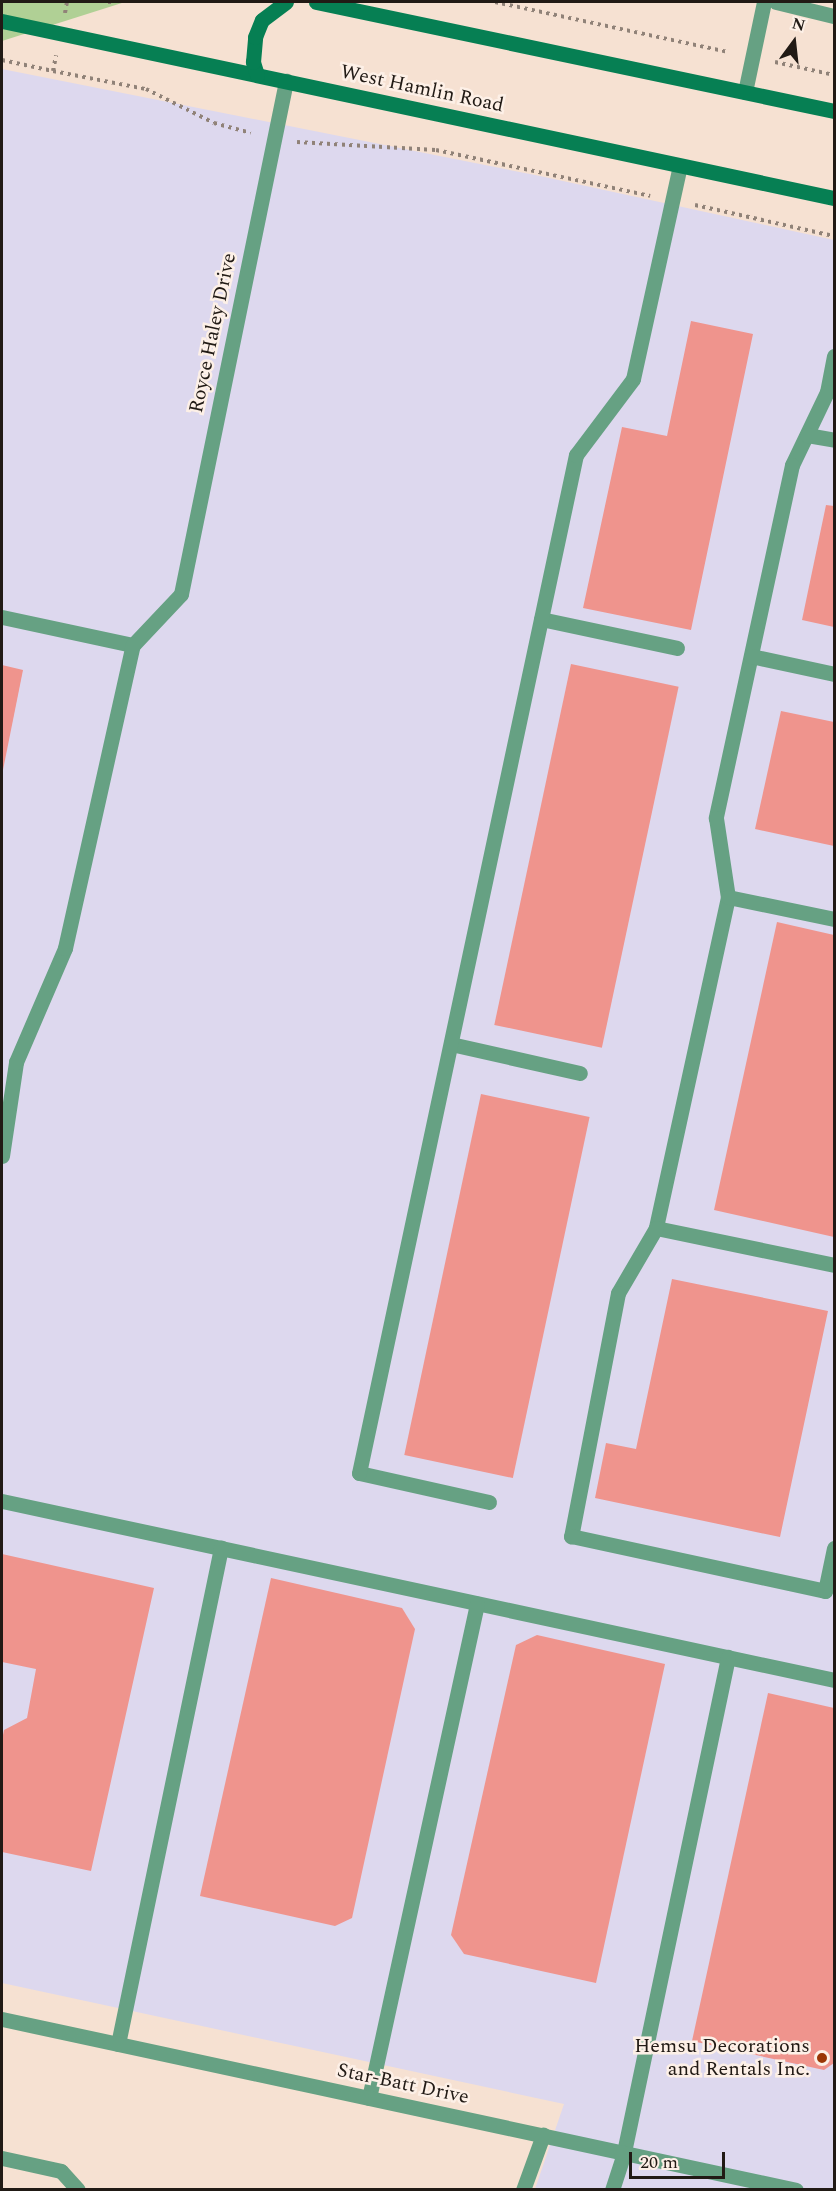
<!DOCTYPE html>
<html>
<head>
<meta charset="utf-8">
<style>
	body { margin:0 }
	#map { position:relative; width:836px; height:2191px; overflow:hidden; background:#f6e1d2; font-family:Spectral,serif }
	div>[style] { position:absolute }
	.industrial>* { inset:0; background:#ddd8ee }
	.green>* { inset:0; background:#b0d095 }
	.building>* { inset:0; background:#ef948d; transform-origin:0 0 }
	.path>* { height:4px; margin-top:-2px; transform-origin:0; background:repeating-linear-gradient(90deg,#908278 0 3px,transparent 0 7.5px) }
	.service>* { height:15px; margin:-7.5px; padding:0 7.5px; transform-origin:7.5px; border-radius:7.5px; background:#66a183 }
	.minor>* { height:15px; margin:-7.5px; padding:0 7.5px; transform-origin:7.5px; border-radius:7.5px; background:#66a183 }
	.secondary>* { height:15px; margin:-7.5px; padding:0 7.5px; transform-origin:7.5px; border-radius:7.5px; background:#067f53 }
	.dots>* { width:16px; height:16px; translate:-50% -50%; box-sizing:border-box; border:3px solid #fdf0e7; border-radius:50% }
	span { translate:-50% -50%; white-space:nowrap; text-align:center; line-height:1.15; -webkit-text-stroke:5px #fdf0e7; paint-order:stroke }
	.street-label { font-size:20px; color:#211a15 }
	.poi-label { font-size:20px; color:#211a15 }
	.right { translate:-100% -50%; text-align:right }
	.frame { position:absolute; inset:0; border:3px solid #211a15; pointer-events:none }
	.north { position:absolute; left:764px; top:12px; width:60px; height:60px; -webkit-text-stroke:4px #fdf0e7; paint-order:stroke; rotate:15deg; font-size:16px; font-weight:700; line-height:24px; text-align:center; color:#211a15 }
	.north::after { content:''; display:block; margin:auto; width:21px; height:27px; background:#211a15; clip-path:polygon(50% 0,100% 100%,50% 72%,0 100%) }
	.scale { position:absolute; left:629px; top:2152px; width:96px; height:27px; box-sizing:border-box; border:3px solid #211a15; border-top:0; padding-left:8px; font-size:18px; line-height:21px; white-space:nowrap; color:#211a15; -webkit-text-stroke:4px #fdf0e7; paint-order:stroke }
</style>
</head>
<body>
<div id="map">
	<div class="industrial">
		<div style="clip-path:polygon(2px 69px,540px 176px,834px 240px,834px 2189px,535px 2189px,564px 2104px,2px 1983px)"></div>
	</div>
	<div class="green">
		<div style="clip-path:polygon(2px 2px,125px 2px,2px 41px)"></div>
	</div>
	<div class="building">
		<div style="clip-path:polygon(691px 321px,753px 334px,691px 630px,583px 608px,622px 427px,667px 436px)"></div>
		<div style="clip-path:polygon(826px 505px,834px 506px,834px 627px,802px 620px)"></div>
		<div style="left:571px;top:664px;width:110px;height:369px;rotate:12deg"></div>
		<div style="clip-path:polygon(2px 665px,23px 670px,3px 770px,2px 770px)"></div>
		<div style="clip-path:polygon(781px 711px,834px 722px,834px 846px,755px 829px)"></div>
		<div style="clip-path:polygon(777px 922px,834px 935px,834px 1237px,714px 1210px)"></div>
		<div style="left:481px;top:1094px;width:111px;height:369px;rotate:12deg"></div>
		<div style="clip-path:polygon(672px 1279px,828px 1311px,780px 1537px,595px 1498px,606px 1443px,636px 1449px)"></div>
		<div style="clip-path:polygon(2px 1554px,154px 1588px,91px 1871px,2px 1852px,2px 1740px,4px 1730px,27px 1718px,36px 1669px,2px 1662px)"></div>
		<div style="clip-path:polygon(271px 1578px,402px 1608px,415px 1629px,352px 1918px,335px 1926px,200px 1896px)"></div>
		<div style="clip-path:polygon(537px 1635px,665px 1664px,596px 1983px,464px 1954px,451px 1935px,516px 1645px)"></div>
		<div style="clip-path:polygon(768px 1693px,834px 1708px,834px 2063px,824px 2070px,692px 2041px)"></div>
	</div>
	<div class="path">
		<div style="left:108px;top:2px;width:4px"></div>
		<div style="left:495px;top:2px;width:239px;rotate:12.1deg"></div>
		<div style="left:65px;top:13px;width:11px;rotate:-80deg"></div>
		<div style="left:2px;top:60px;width:52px;rotate:12.2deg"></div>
		<div style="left:53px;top:71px;width:16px;rotate:-79deg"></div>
		<div style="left:775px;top:62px;width:60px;rotate:12.4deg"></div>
		<div style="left:53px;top:71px;width:95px;rotate:11deg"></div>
		<div style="left:146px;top:89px;width:76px;rotate:26.6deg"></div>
		<div style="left:214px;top:123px;width:38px;rotate:15deg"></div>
		<div style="left:297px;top:142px;width:139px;rotate:3.3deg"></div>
		<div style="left:436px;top:150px;width:219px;rotate:12.1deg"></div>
		<div style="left:695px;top:205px;width:142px;rotate:12.6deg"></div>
	</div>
	<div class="service">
		<div style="left:776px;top:2px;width:60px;rotate:13.6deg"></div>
		<div style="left:745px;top:92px;width:92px;rotate:-78.1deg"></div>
		<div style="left:834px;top:356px;width:37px;rotate:101deg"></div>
		<div style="left:827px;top:392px;width:81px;rotate:115.6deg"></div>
		<div style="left:792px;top:465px;width:361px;rotate:102.2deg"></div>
		<div style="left:716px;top:818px;width:80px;rotate:81.4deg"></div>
		<div style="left:728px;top:897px;width:339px;rotate:102.3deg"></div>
		<div style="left:656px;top:1228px;width:182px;rotate:11.7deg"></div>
		<div style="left:807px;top:435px;width:27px;rotate:10deg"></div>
		<div style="left:2px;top:617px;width:134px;rotate:12.1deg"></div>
		<div style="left:133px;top:645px;width:70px;rotate:-46.7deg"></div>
		<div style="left:541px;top:619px;width:139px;rotate:12deg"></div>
		<div style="left:751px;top:656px;width:85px;rotate:12.2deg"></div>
		<div style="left:728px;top:897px;width:108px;rotate:11.7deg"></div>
		<div style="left:451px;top:1044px;width:132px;rotate:12.7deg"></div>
		<div style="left:2px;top:1156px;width:95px;rotate:-81.5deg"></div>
		<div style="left:16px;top:1062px;width:124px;rotate:-66.7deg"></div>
		<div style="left:65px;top:948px;width:311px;rotate:-77.4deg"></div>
		<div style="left:656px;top:1228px;width:75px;rotate:120.3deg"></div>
		<div style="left:618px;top:1293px;width:248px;rotate:100.9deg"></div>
		<div style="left:571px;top:1536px;width:260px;rotate:12.2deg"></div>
		<div style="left:825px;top:1591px;width:44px;rotate:-78.2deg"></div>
		<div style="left:2px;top:1501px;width:851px;rotate:12.14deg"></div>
		<div style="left:489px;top:1502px;width:133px;rotate:-167.4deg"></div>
		<div style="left:359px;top:1473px;width:1041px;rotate:-77.97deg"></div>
		<div style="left:576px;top:455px;width:95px;rotate:-53.1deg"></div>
		<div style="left:633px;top:379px;width:218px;rotate:-77.6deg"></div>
		<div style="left:118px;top:2044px;width:507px;rotate:-78.27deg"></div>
		<div style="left:369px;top:2098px;width:506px;rotate:-77.67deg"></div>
		<div style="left:2px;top:2158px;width:60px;rotate:12.4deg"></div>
		<div style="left:61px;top:2171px;width:25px;rotate:48deg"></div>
		<div style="left:523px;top:2190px;width:59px;rotate:-70deg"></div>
		<div style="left:612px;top:2190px;width:40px;rotate:-72deg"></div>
		<div style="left:624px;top:2152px;width:506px;rotate:-78.13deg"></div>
	</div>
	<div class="minor">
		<div style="left:181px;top:594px;width:524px;rotate:-78.43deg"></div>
		<div style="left:2px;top:2019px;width:812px;rotate:12.15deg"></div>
	</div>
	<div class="secondary">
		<div style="left:316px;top:2px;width:529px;rotate:11.88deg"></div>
		<div style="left:2px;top:21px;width:851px;rotate:12.01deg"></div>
		<div style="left:257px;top:75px;width:14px;rotate:-107deg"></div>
		<div style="left:253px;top:62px;width:25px;rotate:-85deg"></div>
		<div style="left:255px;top:37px;width:18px;rotate:-68deg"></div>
		<div style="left:262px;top:20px;width:30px;rotate:-37deg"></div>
	</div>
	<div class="dots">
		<div style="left:822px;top:2058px;background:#9b3606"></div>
	</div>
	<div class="street-label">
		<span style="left:422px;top:89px;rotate:12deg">West Hamlin Road</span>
		<span style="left:213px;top:333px;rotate:-78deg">Royce Haley Drive</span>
		<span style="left:403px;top:2084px;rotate:12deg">Star-Batt Drive</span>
	</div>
	<div class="poi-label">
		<span class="right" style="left:810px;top:2058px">Hemsu Decorations<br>and Rentals Inc.</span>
	</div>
	<div class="frame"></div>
	<div class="north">N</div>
	<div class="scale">20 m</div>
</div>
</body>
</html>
